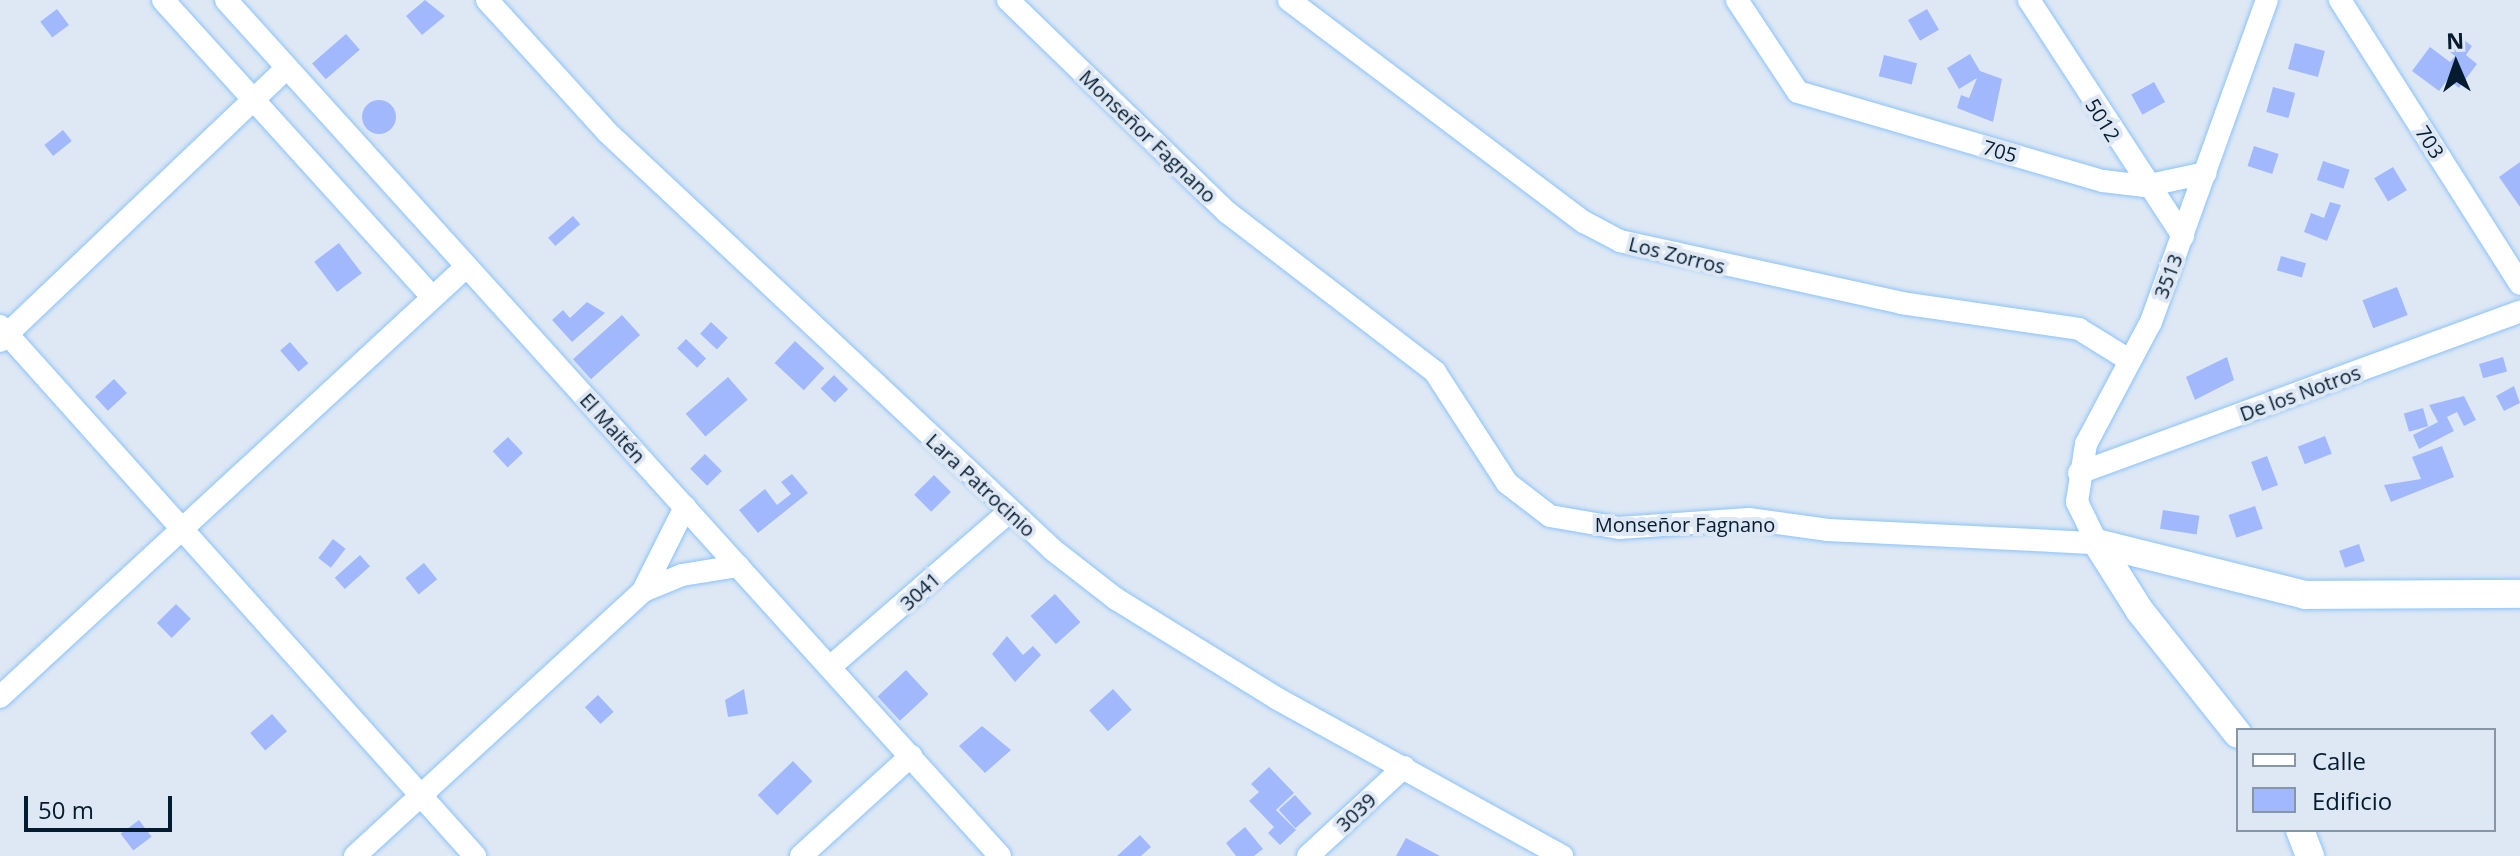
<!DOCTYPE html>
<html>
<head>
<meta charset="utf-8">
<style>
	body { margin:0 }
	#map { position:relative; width:2520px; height:856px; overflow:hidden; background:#dee8f4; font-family:"Open Sans",sans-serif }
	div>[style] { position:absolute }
	.building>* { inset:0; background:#a1b9fc; transform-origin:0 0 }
	.round { border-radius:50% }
	.roads { filter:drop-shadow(0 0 2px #8cc3f9) drop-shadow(0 0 2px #8cc3f9) }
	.minor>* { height:22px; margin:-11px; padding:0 11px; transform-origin:11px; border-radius:11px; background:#fff }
	.tertiary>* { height:28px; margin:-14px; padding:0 14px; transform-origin:14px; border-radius:14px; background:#fff }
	span { translate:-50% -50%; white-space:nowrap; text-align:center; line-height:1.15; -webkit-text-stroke:8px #dee8f4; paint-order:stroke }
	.street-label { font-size:20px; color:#051b2f }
	.legend { position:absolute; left:2236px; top:728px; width:260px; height:104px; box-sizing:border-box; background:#dee8f4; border:2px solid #8796a5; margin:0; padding:10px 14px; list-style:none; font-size:24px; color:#051b2f }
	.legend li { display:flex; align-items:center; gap:16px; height:40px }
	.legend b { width:40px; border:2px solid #8796a5 }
	.north { position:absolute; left:2416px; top:24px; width:80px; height:80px; -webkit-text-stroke:6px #dee8f4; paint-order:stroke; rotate:358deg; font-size:22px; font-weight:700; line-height:32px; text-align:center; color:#051b2f }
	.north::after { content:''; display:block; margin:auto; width:28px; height:36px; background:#051b2f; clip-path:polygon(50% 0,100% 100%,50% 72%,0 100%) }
	.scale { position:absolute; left:24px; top:796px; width:148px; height:36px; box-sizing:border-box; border:4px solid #051b2f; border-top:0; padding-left:10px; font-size:24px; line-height:28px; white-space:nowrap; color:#051b2f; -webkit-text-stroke:6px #dee8f4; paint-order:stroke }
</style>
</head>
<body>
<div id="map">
	<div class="building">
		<div style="clip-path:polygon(425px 0,445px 16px,422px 35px,406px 16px)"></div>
		<div style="left:57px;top:9px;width:20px;height:21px;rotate:53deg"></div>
		<div style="left:1927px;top:9px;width:24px;height:22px;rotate:60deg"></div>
		<div style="left:346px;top:34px;width:21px;height:45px;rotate:49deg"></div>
		<div style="clip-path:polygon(2457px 35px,2472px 46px,2466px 55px,2477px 64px,2459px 88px,2448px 79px,2439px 91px,2412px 71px,2430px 47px,2450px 62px,2455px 56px,2446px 49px)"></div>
		<div style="left:2295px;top:43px;width:31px;height:27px;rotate:15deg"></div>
		<div style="clip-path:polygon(1970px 54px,1980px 71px,2002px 79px,1993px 122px,1957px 108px,1961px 95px,1969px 98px,1977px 78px,1959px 89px,1947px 68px)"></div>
		<div style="left:1884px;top:55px;width:34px;height:22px;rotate:14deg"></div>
		<div style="left:2154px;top:82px;width:23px;height:26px;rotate:61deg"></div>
		<div style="left:2273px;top:87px;width:23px;height:26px;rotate:15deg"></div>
		<div class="round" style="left:362px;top:100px;width:34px;height:34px"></div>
		<div style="left:63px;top:130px;width:14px;height:24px;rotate:51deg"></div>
		<div style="left:2254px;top:146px;width:26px;height:21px;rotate:18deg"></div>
		<div style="left:2323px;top:161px;width:28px;height:20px;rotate:18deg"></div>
		<div style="clip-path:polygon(2520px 162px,2520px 207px,2499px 177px)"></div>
		<div style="left:2393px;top:167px;width:27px;height:22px;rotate:59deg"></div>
		<div style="clip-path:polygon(2330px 202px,2341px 205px,2327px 241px,2304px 232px,2311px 213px,2324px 218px)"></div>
		<div style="left:573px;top:216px;width:11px;height:33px;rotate:49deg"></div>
		<div style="left:339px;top:243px;width:38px;height:31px;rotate:53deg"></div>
		<div style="left:2281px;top:256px;width:26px;height:15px;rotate:16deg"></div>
		<div style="left:2397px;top:287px;width:30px;height:37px;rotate:69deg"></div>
		<div style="clip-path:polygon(587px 302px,605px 313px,572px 342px,552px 320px,563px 310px,570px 318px)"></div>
		<div style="left:622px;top:315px;width:27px;height:66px;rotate:48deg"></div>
		<div style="left:711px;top:322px;width:23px;height:16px;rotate:43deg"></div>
		<div style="left:686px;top:339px;width:28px;height:13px;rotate:44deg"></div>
		<div style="left:795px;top:341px;width:40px;height:30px;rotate:43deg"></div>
		<div style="left:290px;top:342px;width:28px;height:13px;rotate:49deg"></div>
		<div style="clip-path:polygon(2227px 357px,2234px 380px,2195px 400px,2186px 377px)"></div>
		<div style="left:2503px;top:357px;width:15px;height:25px;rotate:74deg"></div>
		<div style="left:834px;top:375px;width:20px;height:19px;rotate:45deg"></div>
		<div style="left:728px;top:377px;width:30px;height:56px;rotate:49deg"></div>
		<div style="left:114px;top:379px;width:19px;height:26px;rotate:47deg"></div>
		<div style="clip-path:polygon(2514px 386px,2520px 403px,2504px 411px,2496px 396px)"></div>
		<div style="clip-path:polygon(2464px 396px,2476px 420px,2464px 426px,2457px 412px,2447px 417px,2454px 431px,2419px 449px,2413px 435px,2438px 422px,2429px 405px)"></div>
		<div style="left:2423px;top:408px;width:19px;height:20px;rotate:74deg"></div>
		<div style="left:2325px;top:436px;width:19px;height:29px;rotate:69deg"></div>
		<div style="left:508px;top:437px;width:22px;height:21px;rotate:47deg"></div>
		<div style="clip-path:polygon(2442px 446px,2454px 477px,2391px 502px,2384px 485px,2421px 479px,2412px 457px)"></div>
		<div style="left:705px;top:454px;width:24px;height:21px;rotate:45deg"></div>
		<div style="left:2267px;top:456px;width:31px;height:17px;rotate:69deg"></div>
		<div style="clip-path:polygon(792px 474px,808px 493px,758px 533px,739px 510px,765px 489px,777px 505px,791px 494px,781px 482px)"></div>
		<div style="left:934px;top:475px;width:24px;height:28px;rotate:45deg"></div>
		<div style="left:2255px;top:506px;width:24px;height:28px;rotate:71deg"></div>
		<div style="left:2163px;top:510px;width:37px;height:19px;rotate:9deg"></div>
		<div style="left:333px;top:539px;width:16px;height:24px;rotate:38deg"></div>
		<div style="left:2359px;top:544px;width:18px;height:21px;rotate:71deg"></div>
		<div style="left:360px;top:555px;width:15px;height:34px;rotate:48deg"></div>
		<div style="left:424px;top:563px;width:21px;height:24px;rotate:51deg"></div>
		<div style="left:1055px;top:594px;width:38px;height:33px;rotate:48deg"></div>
		<div style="left:176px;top:604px;width:21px;height:27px;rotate:45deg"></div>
		<div style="clip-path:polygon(1007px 636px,1023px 655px,1033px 646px,1041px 655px,1015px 682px,992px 654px)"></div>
		<div style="left:906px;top:670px;width:33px;height:39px;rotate:47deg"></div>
		<div style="clip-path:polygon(744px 689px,748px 714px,728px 717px,725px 700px)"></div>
		<div style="left:1113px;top:689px;width:28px;height:32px;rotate:48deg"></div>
		<div style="left:598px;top:695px;width:23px;height:18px;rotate:47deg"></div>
		<div style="left:272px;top:714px;width:23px;height:29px;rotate:49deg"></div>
		<div style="clip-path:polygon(982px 726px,1011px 750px,985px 773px,959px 746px)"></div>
		<div style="left:793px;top:761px;width:28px;height:49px;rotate:46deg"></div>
		<div style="clip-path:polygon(1269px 767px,1294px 793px,1276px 810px,1296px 830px,1280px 845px,1268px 833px,1274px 827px,1249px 801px,1259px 792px,1251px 784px)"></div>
		<div style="left:1295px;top:795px;width:25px;height:22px;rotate:48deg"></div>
		<div style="left:139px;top:820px;width:21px;height:23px;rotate:53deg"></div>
		<div style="clip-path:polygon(1245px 827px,1263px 849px,1254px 856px,1236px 856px,1226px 843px)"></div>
		<div style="clip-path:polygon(1140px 835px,1151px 847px,1141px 856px,1117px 856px)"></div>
		<div style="clip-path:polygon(1406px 838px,1440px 856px,1396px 856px)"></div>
	</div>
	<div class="roads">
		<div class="minor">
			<div style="left:163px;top:0;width:401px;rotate:47.8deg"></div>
			<div style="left:226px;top:0;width:1154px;rotate:47.88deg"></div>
			<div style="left:487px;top:0;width:178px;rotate:47.7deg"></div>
			<div style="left:607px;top:132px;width:611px;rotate:43.14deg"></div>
			<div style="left:1053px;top:550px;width:80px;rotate:37.9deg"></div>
			<div style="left:1116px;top:599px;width:188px;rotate:31.7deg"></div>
			<div style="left:1276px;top:698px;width:327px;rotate:28.9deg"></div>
			<div style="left:1008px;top:0;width:306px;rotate:44.1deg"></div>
			<div style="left:1228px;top:213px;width:261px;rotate:37.5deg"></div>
			<div style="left:1435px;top:372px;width:132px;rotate:57deg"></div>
			<div style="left:1507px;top:483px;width:54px;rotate:37.5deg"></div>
			<div style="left:1550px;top:516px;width:70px;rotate:9.9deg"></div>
			<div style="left:1619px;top:528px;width:130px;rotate:-4deg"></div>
			<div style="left:1749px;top:519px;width:80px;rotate:7.9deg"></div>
			<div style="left:1828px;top:530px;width:269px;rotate:2.8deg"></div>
			<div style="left:1289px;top:0;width:369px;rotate:37deg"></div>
			<div style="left:1584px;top:222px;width:41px;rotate:27.8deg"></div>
			<div style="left:1620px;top:241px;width:288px;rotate:12.4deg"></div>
			<div style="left:1901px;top:303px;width:180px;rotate:8.3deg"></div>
			<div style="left:2079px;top:329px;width:59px;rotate:31.8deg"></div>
			<div style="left:1737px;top:0;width:110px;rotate:56.5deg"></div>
			<div style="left:1798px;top:92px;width:318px;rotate:16.3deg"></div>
			<div style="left:2103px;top:181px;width:42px;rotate:6.8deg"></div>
			<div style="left:2145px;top:186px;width:62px;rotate:-12deg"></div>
			<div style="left:2029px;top:0;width:282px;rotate:56.9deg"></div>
			<div style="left:2340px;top:0;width:336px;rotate:57.6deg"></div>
			<div style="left:0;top:326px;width:712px;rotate:48.13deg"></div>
			<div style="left:0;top:341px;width:393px;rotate:-43.6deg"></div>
			<div style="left:2079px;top:473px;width:469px;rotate:-20.1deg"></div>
			<div style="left:2097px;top:543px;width:46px;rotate:-116deg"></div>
			<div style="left:2077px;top:502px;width:59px;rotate:-81.2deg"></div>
			<div style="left:2086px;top:444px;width:138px;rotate:-62deg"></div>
			<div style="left:2151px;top:322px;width:342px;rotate:-70.2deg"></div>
			<div style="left:643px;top:591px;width:42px;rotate:-22.3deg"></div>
			<div style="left:682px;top:575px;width:57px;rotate:-9.1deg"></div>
			<div style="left:830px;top:667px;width:235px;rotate:-40.9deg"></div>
			<div style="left:0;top:697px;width:635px;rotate:-42.7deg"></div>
			<div style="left:355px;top:856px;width:391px;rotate:-42.6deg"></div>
			<div style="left:643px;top:591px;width:94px;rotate:-63.4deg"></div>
			<div style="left:801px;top:856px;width:149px;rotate:-42.3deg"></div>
			<div style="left:1308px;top:856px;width:131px;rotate:-42.8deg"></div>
		</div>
		<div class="tertiary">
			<div style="left:2097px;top:543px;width:214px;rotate:14deg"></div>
			<div style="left:2305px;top:595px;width:215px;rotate:-0.3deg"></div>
			<div style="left:2097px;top:543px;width:80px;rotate:57.7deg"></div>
			<div style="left:2140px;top:611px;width:157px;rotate:51.5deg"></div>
			<div style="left:2300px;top:830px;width:28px;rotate:69deg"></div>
		</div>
	</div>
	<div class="street-label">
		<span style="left:2103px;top:120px;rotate:58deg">5012</span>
		<span style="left:1148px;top:136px;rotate:44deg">Monseñor Fagnano</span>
		<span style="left:2430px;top:142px;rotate:58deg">703</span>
		<span style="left:2000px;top:151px;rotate:16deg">705</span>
		<span style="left:1677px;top:255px;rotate:14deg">Los Zorros</span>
		<span style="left:2168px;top:276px;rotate:-69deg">3513</span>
		<span style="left:2300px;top:393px;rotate:-20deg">De los Notros</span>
		<span style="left:613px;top:428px;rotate:48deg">El Maitén</span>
		<span style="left:981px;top:485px;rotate:43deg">Lara Patrocinio</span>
		<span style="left:1685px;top:524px">Monseñor Fagnano</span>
		<span style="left:920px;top:591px;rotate:-42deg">3041</span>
		<span style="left:1356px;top:812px;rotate:-43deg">3039</span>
	</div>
	<ul class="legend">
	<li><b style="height:10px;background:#fff"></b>Calle</li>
	<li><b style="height:22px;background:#a1b9fc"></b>Edificio</li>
	</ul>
	<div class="north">N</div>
	<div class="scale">50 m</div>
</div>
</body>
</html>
